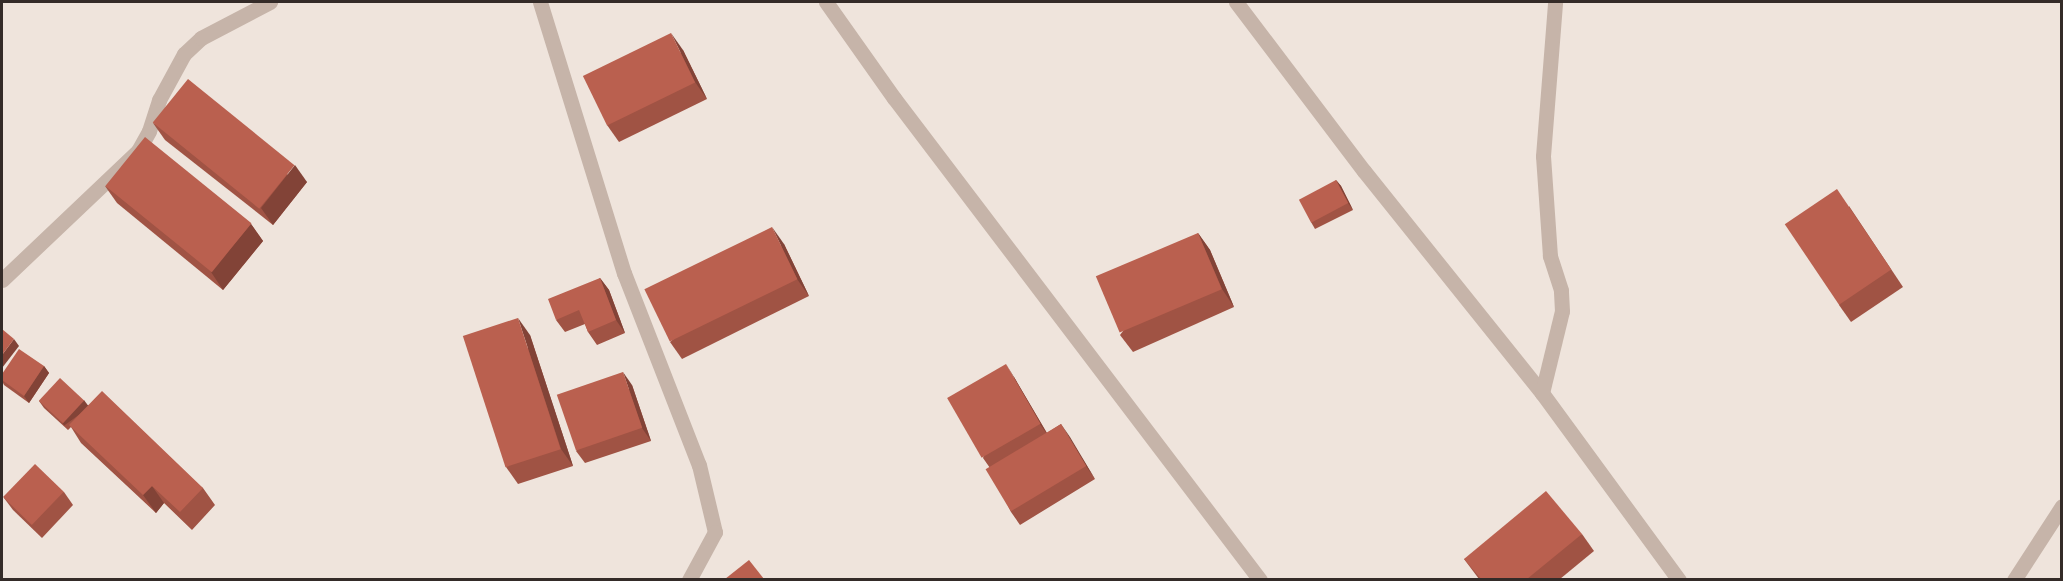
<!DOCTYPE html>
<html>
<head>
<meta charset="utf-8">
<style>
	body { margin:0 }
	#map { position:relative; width:2063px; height:581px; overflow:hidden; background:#efe4dc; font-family:Quicksand,sans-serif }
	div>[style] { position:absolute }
	.minor>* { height:15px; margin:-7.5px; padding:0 7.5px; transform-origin:7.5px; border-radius:7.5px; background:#c6b4a9 }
	.wall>* { inset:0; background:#a05344 }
	.shaded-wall>* { inset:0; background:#824337; transform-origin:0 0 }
	.building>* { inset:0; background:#ba604f; transform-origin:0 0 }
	span { translate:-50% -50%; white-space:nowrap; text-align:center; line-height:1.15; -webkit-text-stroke:4.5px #f7efe8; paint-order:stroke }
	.frame { position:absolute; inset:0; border:3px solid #342b28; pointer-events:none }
</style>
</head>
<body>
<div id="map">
	<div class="minor">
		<div style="left:540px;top:2px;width:284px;rotate:72.8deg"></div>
		<div style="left:624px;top:273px;width:206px;rotate:68.7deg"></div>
		<div style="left:699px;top:465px;width:69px;rotate:76.6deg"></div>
		<div style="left:715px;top:532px;width:55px;rotate:118.4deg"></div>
		<div style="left:826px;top:2px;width:118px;rotate:54.7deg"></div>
		<div style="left:894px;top:98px;width:605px;rotate:52.79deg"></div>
		<div style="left:1236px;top:2px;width:212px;rotate:52.9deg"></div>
		<div style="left:1364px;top:171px;width:285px;rotate:51.3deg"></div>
		<div style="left:1542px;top:393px;width:232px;rotate:53.8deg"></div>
		<div style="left:2px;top:280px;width:187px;rotate:-43.5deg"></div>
		<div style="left:138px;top:151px;width:23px;rotate:-61deg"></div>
		<div style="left:149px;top:131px;width:33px;rotate:-72deg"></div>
		<div style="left:159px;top:100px;width:52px;rotate:-61.5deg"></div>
		<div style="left:184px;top:54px;width:23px;rotate:-43deg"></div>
		<div style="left:201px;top:38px;width:78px;rotate:-27.6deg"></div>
		<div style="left:1542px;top:393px;width:84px;rotate:-76.3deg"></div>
		<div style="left:1562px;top:311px;width:21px;rotate:-93deg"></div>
		<div style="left:1561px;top:290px;width:36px;rotate:-108deg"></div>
		<div style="left:1550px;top:256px;width:100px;rotate:-94deg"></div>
		<div style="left:1543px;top:156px;width:154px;rotate:-85.5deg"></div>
		<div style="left:2014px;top:580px;width:88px;rotate:-57deg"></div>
	</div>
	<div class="wall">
		<div style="clip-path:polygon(683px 50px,707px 99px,619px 142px,607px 125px)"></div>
		<div style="clip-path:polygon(153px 123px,307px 182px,273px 225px,165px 140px)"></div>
		<div style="clip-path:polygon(1336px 180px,1341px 186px,1353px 210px,1315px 229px,1311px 222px)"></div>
		<div style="clip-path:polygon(105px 186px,251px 224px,263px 241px,223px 290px,117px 203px)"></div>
		<div style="clip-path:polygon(1849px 206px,1903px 287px,1851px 322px,1839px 305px)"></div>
		<div style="clip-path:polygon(1198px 233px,1210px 250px,1234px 307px,1133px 352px,1120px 335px)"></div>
		<div style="clip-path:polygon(784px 244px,809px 296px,682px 359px,670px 342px)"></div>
		<div style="clip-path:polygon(600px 278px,609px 290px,625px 333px,597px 345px,588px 332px,585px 324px,565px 332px,556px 320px)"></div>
		<div style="clip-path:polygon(530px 335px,573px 466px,518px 484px,506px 467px)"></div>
		<div style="clip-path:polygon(44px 366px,49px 373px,29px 403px,4px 385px,2px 381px,2px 374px)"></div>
		<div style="clip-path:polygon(1014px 377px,1047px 433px,1061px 424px,1095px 479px,1020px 525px,1011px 512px,990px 468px,983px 458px)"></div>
		<div style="clip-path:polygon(632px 385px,651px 441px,585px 463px,576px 451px)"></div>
		<div style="clip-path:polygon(39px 401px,88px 405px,203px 488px,215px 505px,192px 530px,164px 503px,156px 513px,81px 443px,71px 427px,68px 430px,44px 408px)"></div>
		<div style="clip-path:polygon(64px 492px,73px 505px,42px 538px,13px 510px,4px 498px)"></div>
		<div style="clip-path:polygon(1582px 534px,1594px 551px,1560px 579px,1479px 579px,1464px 559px)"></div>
	</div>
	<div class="shaded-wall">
		<div style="clip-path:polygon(671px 33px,683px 50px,707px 99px,695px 82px)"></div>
		<div style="clip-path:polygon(295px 165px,307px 182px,273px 225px,261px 208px)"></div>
		<div style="clip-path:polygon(1336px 180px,1341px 186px,1353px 210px,1348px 203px)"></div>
		<div style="clip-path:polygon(251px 224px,263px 241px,223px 290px,211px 272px)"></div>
		<div style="clip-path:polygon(772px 227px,784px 244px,809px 296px,797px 279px)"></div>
		<div style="clip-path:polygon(1198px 233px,1210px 250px,1234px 307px,1222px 289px)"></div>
		<div style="clip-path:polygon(600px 278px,609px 290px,625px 333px,616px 320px)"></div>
		<div style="clip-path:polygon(518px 318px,530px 335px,573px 466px,561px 449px)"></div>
		<div style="clip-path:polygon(14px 339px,19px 346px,2px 368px,2px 355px)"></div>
		<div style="clip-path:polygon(1006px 364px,1014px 377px,1049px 437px,1040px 424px)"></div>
		<div style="clip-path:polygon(44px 366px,49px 373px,29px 403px,24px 396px)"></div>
		<div style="clip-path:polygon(623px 372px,632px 385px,651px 441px,642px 428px)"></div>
		<div style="left:84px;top:400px;width:9px;height:31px;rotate:54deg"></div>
		<div style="clip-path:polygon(1061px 424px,1070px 437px,1095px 479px,1086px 466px)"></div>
		<div style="clip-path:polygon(152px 486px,164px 503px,156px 513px,143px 495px)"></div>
	</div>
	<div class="building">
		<div style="left:671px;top:33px;width:55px;height:98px;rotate:64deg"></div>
		<div style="left:188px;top:79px;width:137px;height:56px;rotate:39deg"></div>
		<div style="left:145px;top:137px;width:137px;height:63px;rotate:39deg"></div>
		<div style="left:1336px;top:180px;width:26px;height:42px;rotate:62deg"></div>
		<div style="left:1837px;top:189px;width:97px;height:63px;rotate:56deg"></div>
		<div style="left:772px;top:227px;width:58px;height:142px;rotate:64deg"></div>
		<div style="left:1198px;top:233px;width:61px;height:111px;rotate:67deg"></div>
		<div style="clip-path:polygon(600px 278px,616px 320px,588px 332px,579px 310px,556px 320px,548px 299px)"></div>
		<div style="left:518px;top:318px;width:138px;height:58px;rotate:72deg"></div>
		<div style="clip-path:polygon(2px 329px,14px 339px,2px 355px)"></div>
		<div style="clip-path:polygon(19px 349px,44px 366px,24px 396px,2px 380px,2px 374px)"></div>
		<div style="left:1006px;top:364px;width:69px;height:68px;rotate:60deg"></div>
		<div style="left:623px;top:372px;width:59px;height:70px;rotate:71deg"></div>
		<div style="left:60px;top:378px;width:33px;height:31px;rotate:43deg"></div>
		<div style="clip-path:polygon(102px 391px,203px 488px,180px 512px,152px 486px,143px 495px,69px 425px)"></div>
		<div style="left:1061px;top:424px;width:49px;height:88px;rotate:59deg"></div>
		<div style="left:35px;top:464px;width:40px;height:46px;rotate:44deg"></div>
		<div style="clip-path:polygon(1546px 491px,1582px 534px,1527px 579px,1481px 579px,1464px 559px)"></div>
		<div style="clip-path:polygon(749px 560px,764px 579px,725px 579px)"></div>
	</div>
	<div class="frame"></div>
</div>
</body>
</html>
